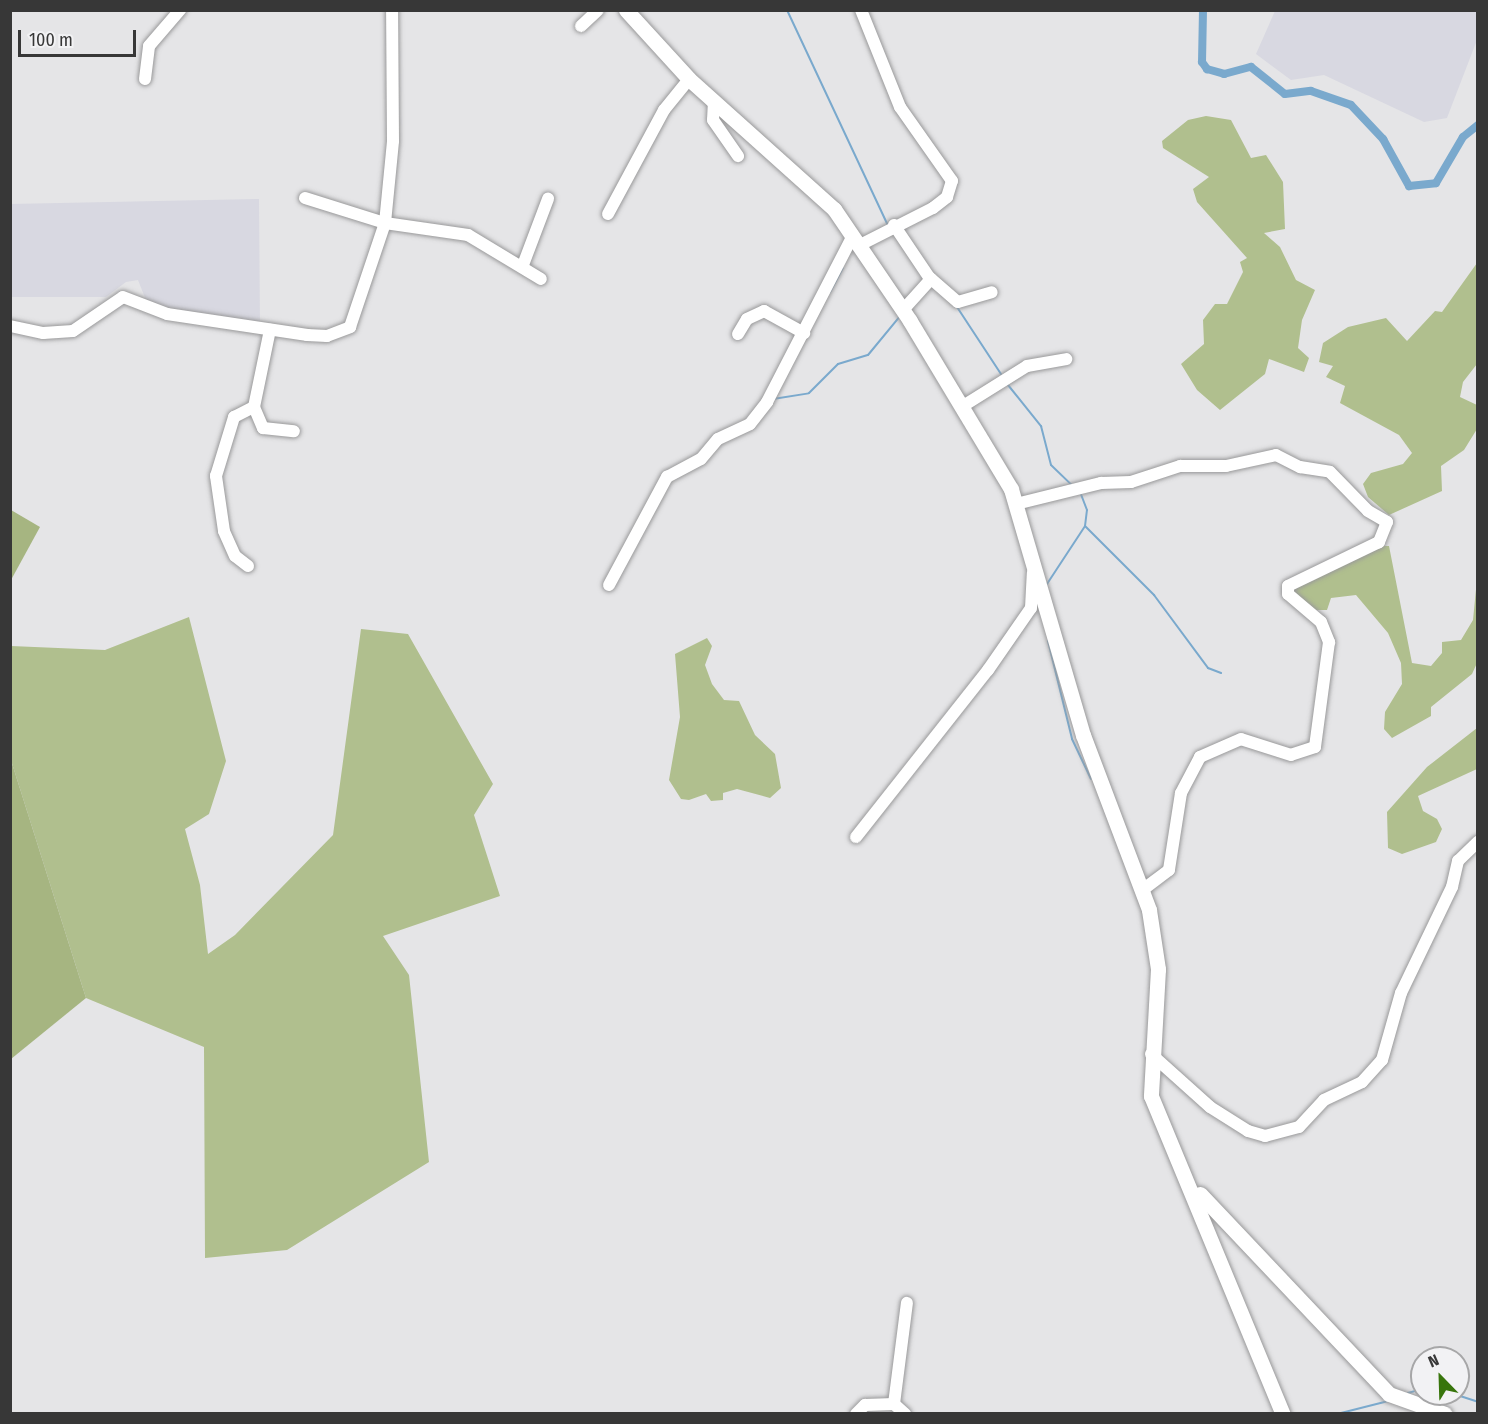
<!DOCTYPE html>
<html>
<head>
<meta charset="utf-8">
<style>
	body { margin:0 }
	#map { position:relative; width:1488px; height:1424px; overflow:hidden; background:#e5e5e7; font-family:"Fira Sans Condensed",sans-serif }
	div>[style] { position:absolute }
	.built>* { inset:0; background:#d8d8e1 }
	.green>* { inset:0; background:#b0bf8e }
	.forest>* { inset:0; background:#a6b581 }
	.stream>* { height:2px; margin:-1px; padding:0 1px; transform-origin:1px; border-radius:1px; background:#7aa9cd }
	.canal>* { height:8px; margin:-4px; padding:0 4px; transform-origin:4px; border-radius:4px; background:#7aa9cd }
	.roads { filter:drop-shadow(0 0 2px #99999a) drop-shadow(0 0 2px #99999a) }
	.minor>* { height:12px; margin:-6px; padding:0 6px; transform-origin:6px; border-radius:6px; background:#fff }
	.major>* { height:15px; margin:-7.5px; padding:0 7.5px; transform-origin:7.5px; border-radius:7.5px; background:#fff }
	span { translate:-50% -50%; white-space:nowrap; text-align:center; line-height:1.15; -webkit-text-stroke:6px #f2f2f4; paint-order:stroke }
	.frame { position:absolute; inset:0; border:12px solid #373737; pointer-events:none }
	.north { position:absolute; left:1410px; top:1346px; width:60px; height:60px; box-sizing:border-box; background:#f2f2f4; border:2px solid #a7a7a8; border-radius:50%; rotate:337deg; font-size:16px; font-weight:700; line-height:24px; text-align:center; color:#373737 }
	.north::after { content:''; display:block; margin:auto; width:21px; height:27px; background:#38750c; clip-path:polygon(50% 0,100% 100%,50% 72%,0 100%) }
	.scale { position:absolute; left:18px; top:30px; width:118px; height:27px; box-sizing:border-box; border:3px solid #373737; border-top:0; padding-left:8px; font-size:18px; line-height:21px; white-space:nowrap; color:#373737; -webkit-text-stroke:4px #f2f2f4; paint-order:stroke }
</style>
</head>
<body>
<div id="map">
	<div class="built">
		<div style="clip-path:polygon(1275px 11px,1477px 11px,1477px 40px,1447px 118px,1424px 122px,1324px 75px,1291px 80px,1256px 54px)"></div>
		<div style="clip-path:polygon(259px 199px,260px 329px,151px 313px,138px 280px,126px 282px,106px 297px,10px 297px,10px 204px)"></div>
	</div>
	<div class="green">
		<div style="clip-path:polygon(1206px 116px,1231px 120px,1251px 158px,1266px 155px,1283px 182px,1285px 229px,1264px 233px,1280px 247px,1296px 280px,1315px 290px,1302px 320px,1298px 348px,1309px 358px,1304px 372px,1269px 359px,1265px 374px,1220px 410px,1197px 390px,1181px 364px,1204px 344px,1203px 320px,1215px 304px,1227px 304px,1243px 272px,1240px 262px,1247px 258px,1197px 202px,1193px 189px,1209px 177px,1163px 148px,1162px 141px,1188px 120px)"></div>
		<div style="clip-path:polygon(1477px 263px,1477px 364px,1463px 382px,1460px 397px,1477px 405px,1477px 429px,1464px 450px,1441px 466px,1442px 491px,1389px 515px,1368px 497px,1363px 484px,1371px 473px,1403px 464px,1412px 453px,1399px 435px,1340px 403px,1345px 386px,1326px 377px,1333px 366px,1319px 362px,1323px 343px,1348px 327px,1386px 318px,1407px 341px,1435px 311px,1442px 312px)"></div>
		<div style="clip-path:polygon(1381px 546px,1389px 546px,1412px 663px,1431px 666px,1442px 653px,1442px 642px,1461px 640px,1473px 620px,1477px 579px,1477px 663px,1472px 674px,1431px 707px,1431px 716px,1392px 738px,1384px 729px,1385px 712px,1402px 684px,1401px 663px,1388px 633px,1356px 595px,1331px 598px,1327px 610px,1316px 610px,1293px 594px,1295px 588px)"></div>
		<div style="clip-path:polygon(189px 617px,226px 761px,209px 814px,185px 829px,200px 885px,208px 954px,235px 935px,333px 835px,361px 629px,408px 634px,493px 784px,474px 815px,500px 896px,383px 936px,409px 975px,429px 1162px,287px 1250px,205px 1258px,204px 1047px,86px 998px,10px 757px,11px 646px,105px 650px)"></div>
		<div style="clip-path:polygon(707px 638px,712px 646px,705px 665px,712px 684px,724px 700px,739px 701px,755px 735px,775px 754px,781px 788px,770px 798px,737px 789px,723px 793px,723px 800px,711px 801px,706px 794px,689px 800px,681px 799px,669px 780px,680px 717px,675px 654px)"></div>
		<div style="clip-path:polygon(1477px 728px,1477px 769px,1418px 796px,1423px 811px,1437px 819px,1442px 829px,1436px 842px,1402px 854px,1388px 848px,1387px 812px,1427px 767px)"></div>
	</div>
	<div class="forest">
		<div style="clip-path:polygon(11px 510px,40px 527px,11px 580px)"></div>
		<div style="clip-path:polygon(10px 757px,86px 998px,11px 1059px,10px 1059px)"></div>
	</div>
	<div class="stream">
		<div style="left:787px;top:10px;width:238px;rotate:64.9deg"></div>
		<div style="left:830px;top:292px;width:27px;rotate:-62deg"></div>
		<div style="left:957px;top:307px;width:84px;rotate:56.7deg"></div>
		<div style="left:1008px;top:385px;width:53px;rotate:51.2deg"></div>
		<div style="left:1041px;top:426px;width:40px;rotate:75.6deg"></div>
		<div style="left:1051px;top:465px;width:29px;rotate:44deg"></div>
		<div style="left:773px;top:399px;width:36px;rotate:-9deg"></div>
		<div style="left:809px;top:393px;width:41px;rotate:-45deg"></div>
		<div style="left:838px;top:364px;width:31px;rotate:-17deg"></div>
		<div style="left:868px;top:355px;width:52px;rotate:-50.5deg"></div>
		<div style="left:1085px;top:526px;width:98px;rotate:45deg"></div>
		<div style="left:1154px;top:595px;width:91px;rotate:53.5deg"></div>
		<div style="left:1208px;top:668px;width:14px;rotate:21deg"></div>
		<div style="left:1045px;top:587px;width:73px;rotate:-56.7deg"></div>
		<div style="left:1085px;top:526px;width:16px;rotate:-83deg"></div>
		<div style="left:1087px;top:510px;width:19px;rotate:-111deg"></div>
		<div style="left:1048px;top:641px;width:101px;rotate:76.2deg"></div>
		<div style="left:1072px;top:739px;width:44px;rotate:64.6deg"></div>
		<div style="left:1408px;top:1393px;width:15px;rotate:-16deg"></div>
		<div style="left:1454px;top:1394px;width:25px;rotate:18deg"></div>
		<div style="left:1337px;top:1414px;width:53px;rotate:-14.3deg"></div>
	</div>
	<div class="canal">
		<div style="left:1203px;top:10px;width:52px;rotate:91.1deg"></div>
		<div style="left:1202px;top:62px;width:9px;rotate:54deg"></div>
		<div style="left:1207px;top:69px;width:18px;rotate:16deg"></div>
		<div style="left:1224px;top:74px;width:28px;rotate:-15deg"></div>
		<div style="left:1251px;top:67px;width:43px;rotate:38.5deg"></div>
		<div style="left:1285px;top:94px;width:26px;rotate:-7deg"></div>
		<div style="left:1311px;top:91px;width:42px;rotate:19.3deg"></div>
		<div style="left:1351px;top:105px;width:47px;rotate:46.7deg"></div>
		<div style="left:1383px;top:139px;width:54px;rotate:61deg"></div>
		<div style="left:1409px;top:186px;width:27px;rotate:-6deg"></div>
		<div style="left:1436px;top:183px;width:53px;rotate:-59.6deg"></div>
		<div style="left:1463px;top:137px;width:19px;rotate:-39deg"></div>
	</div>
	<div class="roads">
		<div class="minor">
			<div style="left:581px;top:26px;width:23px;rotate:-43deg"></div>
			<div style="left:145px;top:79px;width:33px;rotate:-83deg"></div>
			<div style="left:149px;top:46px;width:48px;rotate:-49.3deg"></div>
			<div style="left:714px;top:101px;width:19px;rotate:93deg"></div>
			<div style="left:713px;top:120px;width:44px;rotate:55.2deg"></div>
			<div style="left:305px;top:198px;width:84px;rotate:17.4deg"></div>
			<div style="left:385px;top:223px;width:84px;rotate:8.2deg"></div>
			<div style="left:468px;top:235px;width:85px;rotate:31.1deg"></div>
			<div style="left:608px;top:214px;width:118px;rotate:-61.7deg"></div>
			<div style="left:664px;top:110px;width:40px;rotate:-51deg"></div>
			<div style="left:894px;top:225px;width:63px;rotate:56.1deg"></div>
			<div style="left:929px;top:277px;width:38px;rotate:41deg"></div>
			<div style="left:958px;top:302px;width:35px;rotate:-16deg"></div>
			<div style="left:858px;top:246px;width:84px;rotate:-26.9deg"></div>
			<div style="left:933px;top:208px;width:18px;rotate:-38deg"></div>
			<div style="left:947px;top:197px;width:17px;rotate:-73deg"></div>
			<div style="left:952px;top:181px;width:90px;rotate:-125.1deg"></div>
			<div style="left:900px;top:107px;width:105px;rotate:-111.9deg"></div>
			<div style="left:523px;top:265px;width:71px;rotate:-69.3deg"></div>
			<div style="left:903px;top:310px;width:42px;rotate:-47.9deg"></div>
			<div style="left:10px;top:326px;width:34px;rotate:12deg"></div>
			<div style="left:43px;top:333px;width:30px;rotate:-4deg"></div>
			<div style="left:73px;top:331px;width:60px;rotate:-34.2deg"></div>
			<div style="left:123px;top:297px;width:47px;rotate:21.1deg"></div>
			<div style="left:167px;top:314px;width:142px;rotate:8.5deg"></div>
			<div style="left:307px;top:335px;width:20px;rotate:3deg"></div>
			<div style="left:327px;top:336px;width:25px;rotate:-21deg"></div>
			<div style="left:350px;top:327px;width:110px;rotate:-71.4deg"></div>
			<div style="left:385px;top:223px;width:82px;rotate:-84.4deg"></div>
			<div style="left:393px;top:141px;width:131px;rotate:-90.4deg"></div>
			<div style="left:738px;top:334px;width:17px;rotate:-59deg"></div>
			<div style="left:747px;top:319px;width:19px;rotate:-25deg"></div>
			<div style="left:764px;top:311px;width:46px;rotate:28.8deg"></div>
			<div style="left:963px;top:406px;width:75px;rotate:-32deg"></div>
			<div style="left:1027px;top:366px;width:40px;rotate:-10deg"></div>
			<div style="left:254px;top:407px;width:23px;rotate:67deg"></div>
			<div style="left:263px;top:428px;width:31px;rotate:6deg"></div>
			<div style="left:1016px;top:504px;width:88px;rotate:-13.9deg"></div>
			<div style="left:1101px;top:483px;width:30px;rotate:-2deg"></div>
			<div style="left:1131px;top:482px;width:52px;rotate:-18.1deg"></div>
			<div style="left:1180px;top:466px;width:46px"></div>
			<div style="left:1226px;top:466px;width:51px;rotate:-12.4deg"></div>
			<div style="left:1276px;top:455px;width:27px;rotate:27deg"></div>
			<div style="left:1300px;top:467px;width:30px;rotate:9deg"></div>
			<div style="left:1330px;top:472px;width:54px;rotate:45.7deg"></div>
			<div style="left:1368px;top:511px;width:22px;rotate:30deg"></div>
			<div style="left:1387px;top:522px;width:22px;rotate:112deg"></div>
			<div style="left:1379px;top:542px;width:101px;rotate:154.2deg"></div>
			<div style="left:1288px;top:586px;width:8px;rotate:90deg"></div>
			<div style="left:1288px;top:594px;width:43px;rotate:40.3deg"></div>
			<div style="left:1321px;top:622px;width:22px;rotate:68deg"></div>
			<div style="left:1329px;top:642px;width:106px;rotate:97.6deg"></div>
			<div style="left:1315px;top:747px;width:25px;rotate:162deg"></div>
			<div style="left:1291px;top:755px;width:52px;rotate:-162.3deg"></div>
			<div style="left:1241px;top:739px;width:45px;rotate:156.3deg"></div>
			<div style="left:1200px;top:757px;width:41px;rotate:117.8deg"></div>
			<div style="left:1181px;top:793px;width:78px;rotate:98.9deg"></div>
			<div style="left:1169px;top:870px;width:31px;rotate:143deg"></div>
			<div style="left:248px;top:566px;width:16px;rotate:-142deg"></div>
			<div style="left:235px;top:556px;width:27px;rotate:-114deg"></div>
			<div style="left:224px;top:531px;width:56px;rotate:-98.3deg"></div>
			<div style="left:216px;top:476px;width:62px;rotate:-73deg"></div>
			<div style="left:234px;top:417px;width:22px;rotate:-27deg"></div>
			<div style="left:254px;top:407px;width:79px;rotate:-78.3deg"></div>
			<div style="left:609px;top:585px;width:123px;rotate:-61.8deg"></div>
			<div style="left:667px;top:477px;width:38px;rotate:-28deg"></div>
			<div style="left:701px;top:459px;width:26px;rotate:-50deg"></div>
			<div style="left:718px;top:439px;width:35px;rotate:-25deg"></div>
			<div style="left:750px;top:424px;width:28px;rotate:-52deg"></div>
			<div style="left:767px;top:402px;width:186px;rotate:-62.7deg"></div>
			<div style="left:856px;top:837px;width:213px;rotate:-51.7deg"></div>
			<div style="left:988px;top:670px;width:75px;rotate:-55.3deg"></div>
			<div style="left:1031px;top:608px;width:35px;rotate:-87deg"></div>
			<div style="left:1151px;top:1054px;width:79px;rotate:41.9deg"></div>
			<div style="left:1210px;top:1107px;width:45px;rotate:32.3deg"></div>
			<div style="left:1248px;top:1131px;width:18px;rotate:16deg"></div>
			<div style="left:1265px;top:1136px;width:35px;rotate:-15deg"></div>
			<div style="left:1299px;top:1127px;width:37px;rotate:-47deg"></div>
			<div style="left:1324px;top:1100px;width:42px;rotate:-25.3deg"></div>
			<div style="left:1362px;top:1082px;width:30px;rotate:-48deg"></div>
			<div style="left:1382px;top:1060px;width:70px;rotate:-74.2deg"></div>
			<div style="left:1401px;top:993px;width:118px;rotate:-64.3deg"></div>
			<div style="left:1452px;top:887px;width:27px;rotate:-77deg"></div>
			<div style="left:1458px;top:861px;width:28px;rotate:-44deg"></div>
			<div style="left:894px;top:1404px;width:102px;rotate:-82.7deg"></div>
			<div style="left:856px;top:1414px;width:13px;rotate:-45deg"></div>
			<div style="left:865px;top:1405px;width:29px;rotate:-2deg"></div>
			<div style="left:894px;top:1404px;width:15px;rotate:42deg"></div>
		</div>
		<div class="major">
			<div style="left:626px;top:10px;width:93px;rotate:47.6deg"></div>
			<div style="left:689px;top:79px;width:195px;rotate:41.9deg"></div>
			<div style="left:834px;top:209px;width:135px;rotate:55.8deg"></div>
			<div style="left:910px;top:321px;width:196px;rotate:59deg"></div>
			<div style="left:1011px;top:489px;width:256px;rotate:73.7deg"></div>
			<div style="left:1083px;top:735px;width:187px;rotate:69.3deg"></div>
			<div style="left:1149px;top:910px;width:60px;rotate:81.3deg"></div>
			<div style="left:1158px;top:969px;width:127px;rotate:93.2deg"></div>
			<div style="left:1151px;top:1096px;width:344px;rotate:67.5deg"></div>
			<div style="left:1200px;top:1194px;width:275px;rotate:46.6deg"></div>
			<div style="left:1389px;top:1394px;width:59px;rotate:19.7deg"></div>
		</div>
	</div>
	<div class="frame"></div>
	<div class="north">N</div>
	<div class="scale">100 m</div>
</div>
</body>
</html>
